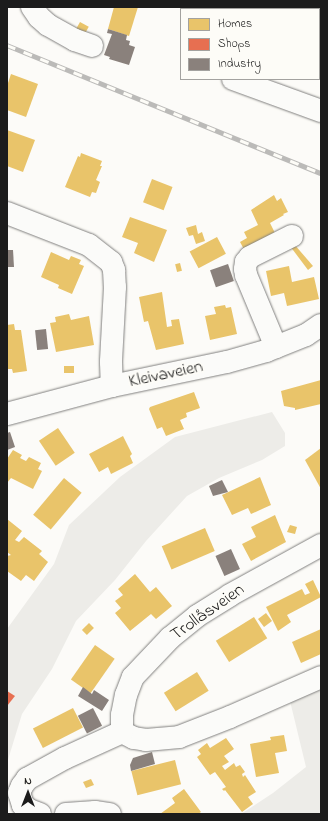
<!DOCTYPE html>
<html>
<head>
<meta charset="utf-8">
<style>
	body { margin:0 }
	#map { position:relative; width:328px; height:821px; overflow:hidden; background:#fcfbf8; font-family:"Indie Flower",sans-serif }
	div>[style] { position:absolute }
	.green>* { inset:0; background:#edece8 }
	.homes>* { inset:0; background:#e9c46a; transform-origin:0 0 }
	.shops>* { inset:0; background:#e76f51 }
	.industry>* { inset:0; background:#8a817c; transform-origin:0 0 }
	.roads { filter:drop-shadow(0 0 1px #81807f) drop-shadow(0 0 1px #81807f) }
	.minor>* { height:22px; margin:-11px; padding:0 11px; transform-origin:11px; border-radius:11px; background:#fbfbf9 }
	.rail>* { height:4.5px; margin-top:-2.25px; transform-origin:0; background:repeating-linear-gradient(90deg,#fdfcf7 0 9px,#bbbab8 0 18px); box-sizing:border-box; border-block:1px solid #bbbab8 }
	span { translate:-50% -50%; white-space:nowrap; text-align:center; line-height:1.15; -webkit-text-stroke:4px #fdfcf7; paint-order:stroke }
	.street-label { font-size:18px; color:#1c1c1c }
	.frame { position:absolute; inset:0; border:8px solid #1c1c1c; pointer-events:none }
	.legend { position:absolute; left:180px; top:8px; width:140px; height:72px; box-sizing:border-box; background:#fdfcf7; border:1px solid #a3a29f; margin:0; padding:5px 7px; list-style:none; font-size:12px; color:#1c1c1c }
	.legend li { display:flex; align-items:center; gap:8px; height:20px }
	.legend b { width:20px; border:1px solid #a3a29f }
	.north { position:absolute; left:8px; top:773px; width:40px; height:40px; -webkit-text-stroke:3px #fdfcf7; paint-order:stroke; rotate:0deg; font-size:11px; font-weight:700; line-height:16px; text-align:center; color:#1c1c1c }
	.north::after { content:''; display:block; margin:auto; width:14px; height:18px; background:#1c1c1c; clip-path:polygon(50% 0,100% 100%,50% 72%,0 100%) }
</style>
</head>
<body>
<div id="map">
	<div class="green">
		<div style="clip-path:polygon(272px 412px,285px 433px,285px 446px,262px 460px,219px 478px,187px 496px,146px 541px,115px 580px,76px 621px,52px 669px,22px 714px,7px 763px,7px 629px,54px 564px,69px 525px,120px 477px,175px 437px)"></div>
		<div style="clip-path:polygon(321px 688px,321px 814px,241px 814px,273px 793px,306px 767px,290px 701px)"></div>
	</div>
	<div class="homes">
		<div style="clip-path:polygon(114px 7px,138px 7px,129px 36px,108px 29px)"></div>
		<div style="left:80px;top:22px;width:10px;height:13px;rotate:29deg"></div>
		<div style="clip-path:polygon(11px 74px,38px 84px,26px 117px,7px 110px,7px 86px)"></div>
		<div style="clip-path:polygon(7px 130px,35px 140px,23px 172px,7px 166px)"></div>
		<div style="clip-path:polygon(81px 153px,102px 161px,100px 166px,102px 166px,96px 180px,100px 182px,96px 193px,92px 192px,90px 197px,65px 187px,78px 156px,80px 157px)"></div>
		<div style="left:152px;top:179px;width:22px;height:25px;rotate:21deg"></div>
		<div style="clip-path:polygon(274px 195px,277px 201px,281px 198px,288px 212px,283px 214px,284px 215px,270px 223px,276px 235px,246px 253px,240px 242px,247px 238px,244px 232px,258px 225px,251px 210px)"></div>
		<div style="clip-path:polygon(130px 217px,167px 230px,154px 262px,134px 253px,138px 243px,122px 237px)"></div>
		<div style="clip-path:polygon(196px 225px,198px 234px,202px 232px,205px 241px,196px 244px,193px 235px,189px 236px,186px 228px)"></div>
		<div style="left:217px;top:237px;width:19px;height:31px;rotate:62deg"></div>
		<div style="clip-path:polygon(294px 244px,313px 266px,308px 270px,290px 246px)"></div>
		<div style="clip-path:polygon(51px 252px,69px 260px,71px 256px,81px 260px,79px 264px,84px 266px,72px 294px,58px 288px,59px 285px,41px 277px)"></div>
		<div style="left:180px;top:263px;width:8px;height:5px;rotate:76deg"></div>
		<div style="clip-path:polygon(289px 266px,292px 282px,314px 277px,319px 299px,287px 306px,284px 293px,271px 296px,266px 271px)"></div>
		<div style="clip-path:polygon(162px 292px,167px 327px,172px 326px,171px 320px,179px 319px,184px 344px,156px 350px,148px 321px,144px 322px,139px 297px)"></div>
		<div style="clip-path:polygon(225px 305px,226px 308px,231px 307px,237px 334px,210px 340px,205px 316px,216px 314px,214px 307px)"></div>
		<div style="clip-path:polygon(69px 314px,71px 320px,89px 316px,94px 345px,56px 352px,50px 323px,56px 322px,55px 317px)"></div>
		<div style="clip-path:polygon(14px 324px,15px 330px,21px 330px,27px 371px,13px 373px,12px 369px,7px 369px,7px 325px)"></div>
		<div style="left:74px;top:366px;width:7px;height:10px;rotate:90deg"></div>
		<div style="clip-path:polygon(321px 380px,321px 404px,295px 410px,295px 408px,284px 406px,281px 391px)"></div>
		<div style="clip-path:polygon(194px 392px,200px 408px,186px 413px,187px 417px,180px 420px,184px 429px,166px 436px,162px 427px,157px 429px,149px 409px,150px 407px)"></div>
		<div style="left:58px;top:428px;width:30px;height:23px;rotate:56deg"></div>
		<div style="clip-path:polygon(123px 436px,132px 454px,130px 456px,133px 463px,111px 474px,108px 467px,99px 472px,89px 454px)"></div>
		<div style="clip-path:polygon(321px 448px,321px 489px,305px 460px)"></div>
		<div style="clip-path:polygon(13px 450px,22px 455px,20px 458px,26px 461px,29px 457px,41px 463px,38px 469px,42px 471px,33px 489px,11px 478px,7px 483px,7px 459px)"></div>
		<div style="clip-path:polygon(260px 477px,271px 505px,251px 514px,248px 508px,232px 515px,222px 495px)"></div>
		<div style="left:64px;top:478px;width:23px;height:48px;rotate:40deg"></div>
		<div style="clip-path:polygon(275px 515px,286px 542px,251px 561px,242px 544px,256px 537px,251px 527px)"></div>
		<div style="clip-path:polygon(7px 519px,22px 531px,15px 540px,19px 542px,24px 537px,42px 551px,39px 554px,48px 562px,34px 581px,26px 575px,21px 581px,7px 571px,7px 556px,11px 555px,7px 552px)"></div>
		<div style="clip-path:polygon(290px 525px,297px 527px,295px 534px,287px 532px)"></div>
		<div style="left:205px;top:528px;width:25px;height:47px;rotate:67deg"></div>
		<div style="clip-path:polygon(135px 574px,150px 592px,156px 587px,172px 606px,156px 619px,151px 614px,130px 631px,115px 613px,121px 608px,115px 601px,123px 595px,118px 589px)"></div>
		<div style="clip-path:polygon(313px 580px,321px 597px,287px 615px,291px 622px,278px 631px,266px 607px,302px 589px,305px 595px,310px 593px,305px 584px)"></div>
		<div style="left:266px;top:613px;width:10px;height:10px;rotate:53deg"></div>
		<div style="left:254px;top:617px;width:25px;height:45px;rotate:58deg"></div>
		<div style="left:89px;top:623px;width:7px;height:10px;rotate:45deg"></div>
		<div style="clip-path:polygon(321px 629px,321px 654px,301px 663px,292px 642px)"></div>
		<div style="left:95px;top:645px;width:24px;height:42px;rotate:35deg"></div>
		<div style="left:197px;top:672px;width:22px;height:39px;rotate:58deg"></div>
		<div style="left:73px;top:708px;width:22px;height:45px;rotate:63deg"></div>
		<div style="clip-path:polygon(284px 735px,287px 751px,275px 753px,279px 773px,256px 777px,250px 744px,271px 740px,270px 737px)"></div>
		<div style="clip-path:polygon(226px 738px,234px 749px,224px 756px,229px 762px,222px 766px,225px 770px,234px 763px,236px 767px,240px 765px,245px 772px,242px 774px,243px 777px,245px 775px,256px 792px,248px 797px,253px 804px,242px 812px,225px 790px,224px 791px,222px 789px,226px 787px,215px 772px,210px 775px,197px 757px,201px 754px,198px 750px,207px 743px,210px 748px)"></div>
		<div style="left:175px;top:760px;width:25px;height:45px;rotate:76deg"></div>
		<div style="clip-path:polygon(91px 779px,94px 785px,86px 788px,83px 782px)"></div>
		<div style="clip-path:polygon(184px 789px,201px 812px,198px 814px,160px 814px,175px 803px,172px 798px)"></div>
	</div>
	<div class="shops">
		<div style="clip-path:polygon(7px 691px,15px 696px,7px 706px)"></div>
	</div>
	<div class="industry">
		<div style="clip-path:polygon(108px 29px,127px 35px,126px 40px,130px 41px,129px 45px,135px 47px,129px 65px,109px 59px,110px 57px,104px 55px,112px 34px,107px 33px)"></div>
		<div style="clip-path:polygon(7px 250px,13px 250px,14px 267px,7px 267px)"></div>
		<div style="left:228px;top:264px;width:18px;height:19px;rotate:71deg"></div>
		<div style="left:46px;top:329px;width:20px;height:11px;rotate:84deg"></div>
		<div style="clip-path:polygon(10px 432px,15px 447px,7px 450px,7px 433px)"></div>
		<div style="clip-path:polygon(222px 480px,228px 492px,213px 496px,209px 486px)"></div>
		<div style="left:231px;top:549px;width:22px;height:17px;rotate:66deg"></div>
		<div style="clip-path:polygon(83px 687px,92px 694px,94px 690px,109px 700px,102px 711px,78px 696px)"></div>
		<div style="left:93px;top:708px;width:20px;height:17px;rotate:63deg"></div>
		<div style="clip-path:polygon(152px 752px,155px 764px,131px 771px,130px 765px,133px 758px)"></div>
	</div>
	<div class="roads">
		<div class="minor">
			<div style="left:32px;top:7px;width:12px;rotate:55deg"></div>
			<div style="left:39px;top:17px;width:12px;rotate:42deg"></div>
			<div style="left:48px;top:25px;width:31px;rotate:29deg"></div>
			<div style="left:75px;top:40px;width:18px;rotate:19deg"></div>
			<div style="left:233px;top:79px;width:94px;rotate:20deg"></div>
			<div style="left:7px;top:213px;width:88px;rotate:21.3deg"></div>
			<div style="left:89px;top:245px;width:28px;rotate:38deg"></div>
			<div style="left:111px;top:262px;width:9px;rotate:69deg"></div>
			<div style="left:114px;top:270px;width:17px;rotate:87deg"></div>
			<div style="left:115px;top:287px;width:75px;rotate:93.1deg"></div>
			<div style="left:111px;top:362px;width:24px;rotate:88deg"></div>
			<div style="left:276px;top:347px;width:78px;rotate:-112.6deg"></div>
			<div style="left:246px;top:275px;width:6px;rotate:-99deg"></div>
			<div style="left:245px;top:269px;width:7px;rotate:-82deg"></div>
			<div style="left:246px;top:262px;width:6px;rotate:-51deg"></div>
			<div style="left:250px;top:257px;width:47px;rotate:-26.6deg"></div>
			<div style="left:7px;top:414px;width:109px;rotate:-14.9deg"></div>
			<div style="left:112px;top:386px;width:117px;rotate:-11.8deg"></div>
			<div style="left:227px;top:362px;width:41px;rotate:-15.8deg"></div>
			<div style="left:266px;top:351px;width:43px;rotate:-21.8deg"></div>
			<div style="left:306px;top:335px;width:18px;rotate:-34deg"></div>
			<div style="left:122px;top:732px;width:13px;rotate:27deg"></div>
			<div style="left:134px;top:738px;width:12px;rotate:9deg"></div>
			<div style="left:146px;top:740px;width:33px;rotate:-5deg"></div>
			<div style="left:179px;top:737px;width:55px;rotate:-21.4deg"></div>
			<div style="left:230px;top:717px;width:99px;rotate:-23.7deg"></div>
			<div style="left:40px;top:814px;width:12px;rotate:-160deg"></div>
			<div style="left:29px;top:810px;width:8px;rotate:-140deg"></div>
			<div style="left:23px;top:805px;width:13px;rotate:-108deg"></div>
			<div style="left:19px;top:793px;width:8px;rotate:-67deg"></div>
			<div style="left:22px;top:786px;width:9px;rotate:-54deg"></div>
			<div style="left:27px;top:779px;width:43px;rotate:-28.9deg"></div>
			<div style="left:65px;top:758px;width:63px;rotate:-24.5deg"></div>
			<div style="left:122px;top:732px;width:17px;rotate:-90deg"></div>
			<div style="left:122px;top:715px;width:20px;rotate:-79deg"></div>
			<div style="left:126px;top:695px;width:19px;rotate:-69deg"></div>
			<div style="left:133px;top:677px;width:54px;rotate:-46.5deg"></div>
			<div style="left:170px;top:638px;width:35px;rotate:-39deg"></div>
			<div style="left:197px;top:616px;width:39px;rotate:-32deg"></div>
			<div style="left:230px;top:595px;width:104px;rotate:-28.8deg"></div>
			<div style="left:66px;top:814px;width:29px;rotate:-4deg"></div>
			<div style="left:95px;top:812px;width:15px;rotate:8deg"></div>
		</div>
	</div>
	<div class="rail">
		<div style="left:7px;top:45px;width:339px;rotate:22.2deg"></div>
	</div>
	<div class="street-label">
		<span style="left:166px;top:375px;rotate:-12deg">Kleivaveien</span>
		<span style="left:208px;top:613px;rotate:-35deg">Trollåsveien</span>
	</div>
	<div class="frame"></div>
	<ul class="legend">
	<li><b style="height:11px;background:#e9c46a"></b>Homes</li>
	<li><b style="height:11px;background:#e76f51"></b>Shops</li>
	<li><b style="height:11px;background:#8a817c"></b>Industry</li>
	</ul>
	<div class="north">N</div>
</div>
</body>
</html>
